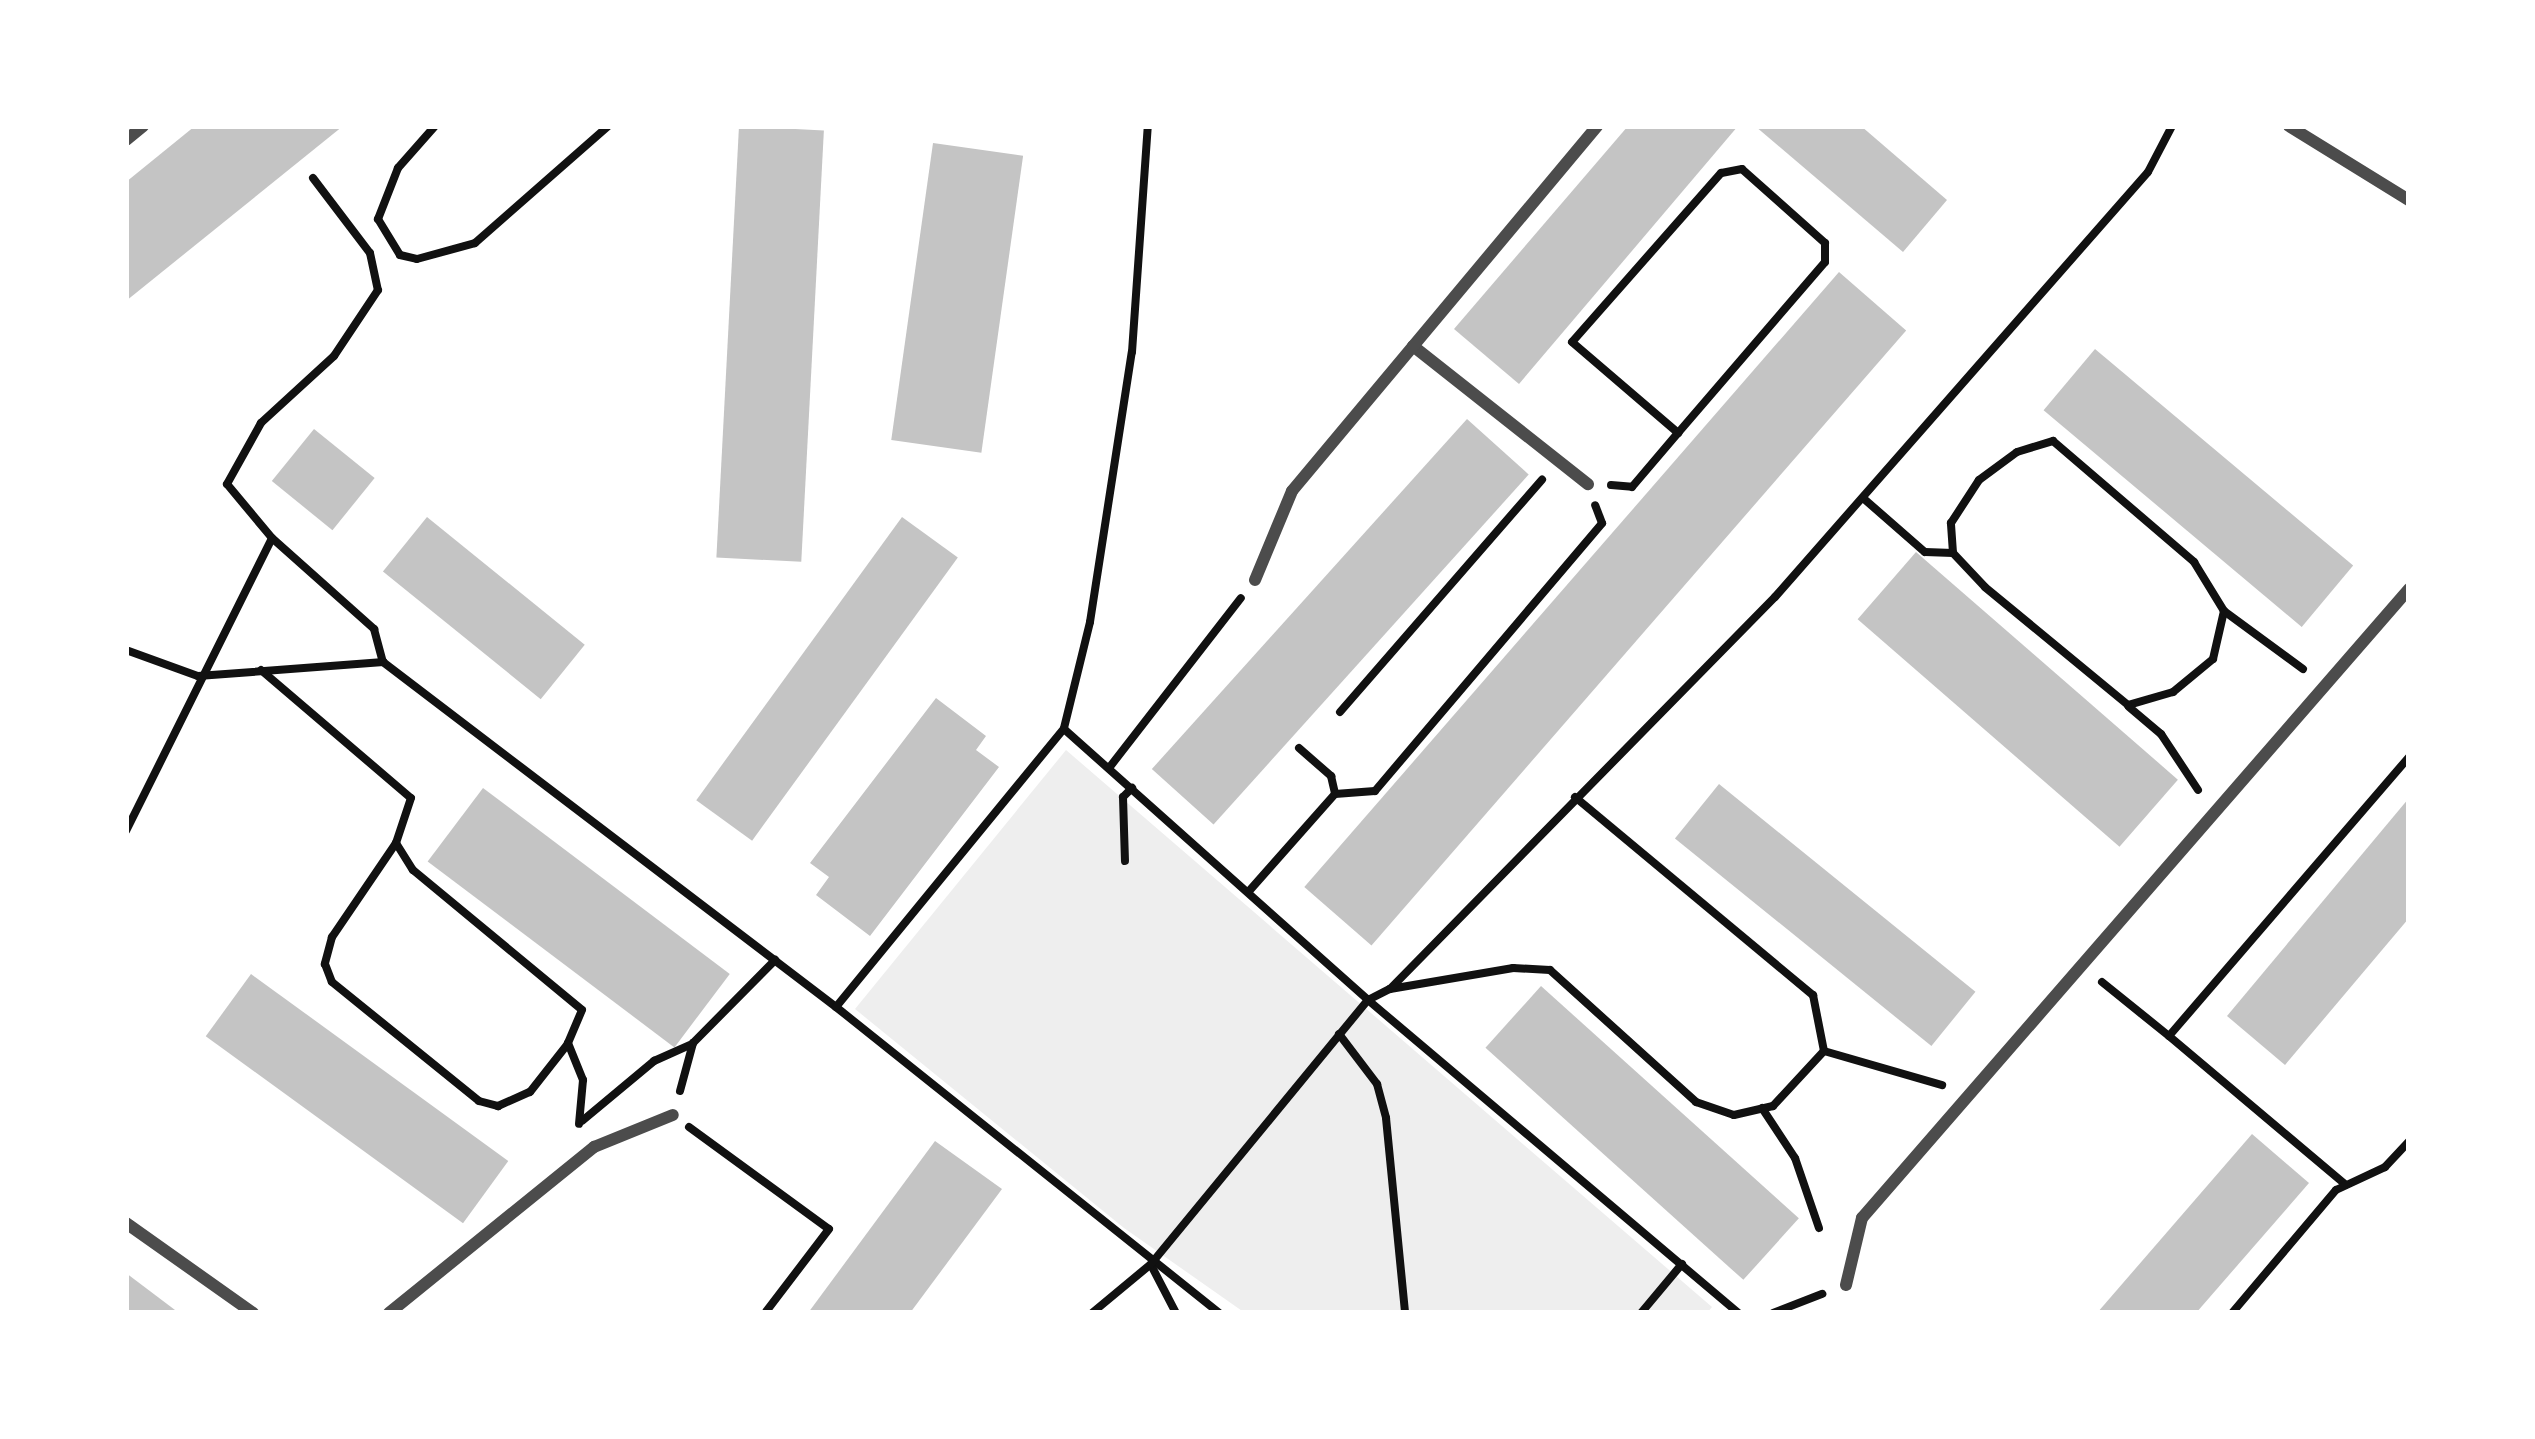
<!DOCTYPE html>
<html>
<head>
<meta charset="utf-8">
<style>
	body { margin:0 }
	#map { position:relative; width:2535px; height:1439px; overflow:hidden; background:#fff; font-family:Figtree,sans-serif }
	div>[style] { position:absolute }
	.green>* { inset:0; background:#eee }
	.building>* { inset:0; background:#c4c4c4; transform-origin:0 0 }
	.path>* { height:8px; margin:-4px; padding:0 4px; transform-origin:4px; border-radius:4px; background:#111 }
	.minor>* { height:12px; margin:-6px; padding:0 6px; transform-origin:6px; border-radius:6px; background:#4c4c4c }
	span { translate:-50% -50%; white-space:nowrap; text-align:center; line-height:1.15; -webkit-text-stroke:9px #fff; paint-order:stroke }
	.frame { position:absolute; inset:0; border:129px solid #fff; pointer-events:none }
</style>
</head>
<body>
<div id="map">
	<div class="green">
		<div style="clip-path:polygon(1066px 750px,1712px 1307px,1707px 1313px,1245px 1313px,1124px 1228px,855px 1009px)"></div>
	</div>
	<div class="building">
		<div style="clip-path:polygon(195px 126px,343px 126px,126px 301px,126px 182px)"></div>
		<div style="left:739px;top:126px;width:85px;height:432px;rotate:3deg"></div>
		<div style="clip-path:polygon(1628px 126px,1738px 126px,1519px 384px,1454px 329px)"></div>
		<div style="clip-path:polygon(1755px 126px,1861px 126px,1947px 200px,1903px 252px)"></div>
		<div style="left:933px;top:143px;width:91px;height:300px;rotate:8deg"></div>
		<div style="left:1839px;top:272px;width:89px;height:815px;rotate:41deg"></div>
		<div style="left:2095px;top:349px;width:337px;height:80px;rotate:40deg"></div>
		<div style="left:1467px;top:419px;width:83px;height:471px;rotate:42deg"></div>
		<div style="left:314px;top:429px;width:78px;height:67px;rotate:39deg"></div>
		<div style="left:427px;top:517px;width:203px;height:70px;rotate:39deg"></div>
		<div style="left:902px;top:517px;width:69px;height:350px;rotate:36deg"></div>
		<div style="left:1916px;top:552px;width:347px;height:89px;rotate:41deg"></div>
		<div style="clip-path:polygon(936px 698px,986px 736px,976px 750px,999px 767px,870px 936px,816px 895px,829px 877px,810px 863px)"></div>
		<div style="left:1719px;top:784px;width:330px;height:70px;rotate:39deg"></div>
		<div style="left:483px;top:788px;width:309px;height:92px;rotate:37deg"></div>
		<div style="clip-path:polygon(2409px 798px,2409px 918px,2285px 1065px,2227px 1016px)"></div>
		<div style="left:251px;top:974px;width:318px;height:77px;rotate:36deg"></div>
		<div style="left:1541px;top:986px;width:347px;height:83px;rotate:42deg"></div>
		<div style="clip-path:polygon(2252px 1134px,2309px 1183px,2196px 1313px,2097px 1313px)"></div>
		<div style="clip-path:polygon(935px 1141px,1002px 1189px,910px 1313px,808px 1313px)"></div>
		<div style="clip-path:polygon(126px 1273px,179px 1313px,126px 1313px)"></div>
	</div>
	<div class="path">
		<div style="left:435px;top:126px;width:56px;rotate:131.4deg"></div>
		<div style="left:398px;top:168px;width:55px;rotate:111.4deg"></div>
		<div style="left:378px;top:219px;width:42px;rotate:58.6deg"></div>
		<div style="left:400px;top:255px;width:17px;rotate:13deg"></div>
		<div style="left:417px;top:259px;width:60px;rotate:-15.4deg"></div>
		<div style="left:475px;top:243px;width:177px;rotate:-41.3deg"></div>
		<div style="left:313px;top:178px;width:94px;rotate:52.8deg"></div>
		<div style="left:370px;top:253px;width:38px;rotate:78deg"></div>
		<div style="left:378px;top:290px;width:79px;rotate:123.7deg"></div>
		<div style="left:334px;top:356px;width:99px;rotate:137.5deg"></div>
		<div style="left:261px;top:423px;width:70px;rotate:119.1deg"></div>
		<div style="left:227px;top:484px;width:70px;rotate:50.2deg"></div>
		<div style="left:272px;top:538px;width:137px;rotate:41.7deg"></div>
		<div style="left:374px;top:629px;width:34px;rotate:75deg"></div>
		<div style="left:1611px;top:485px;width:21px;rotate:5deg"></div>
		<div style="left:1632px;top:487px;width:71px;rotate:-49.6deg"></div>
		<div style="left:1678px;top:433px;width:225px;rotate:-49.3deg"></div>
		<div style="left:1825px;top:262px;width:19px;rotate:-90deg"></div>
		<div style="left:1825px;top:243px;width:111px;rotate:-138.3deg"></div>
		<div style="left:1742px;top:169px;width:21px;rotate:169deg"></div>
		<div style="left:1721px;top:173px;width:225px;rotate:131.4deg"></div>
		<div style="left:1572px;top:342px;width:140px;rotate:40.6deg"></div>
		<div style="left:1863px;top:498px;width:82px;rotate:41.1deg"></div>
		<div style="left:1925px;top:552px;width:28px;rotate:2deg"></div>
		<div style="left:2224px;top:611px;width:49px;rotate:102.9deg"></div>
		<div style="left:2213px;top:659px;width:52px;rotate:140.5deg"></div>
		<div style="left:2173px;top:692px;width:47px;rotate:163.9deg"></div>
		<div style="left:2128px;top:705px;width:185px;rotate:-140.5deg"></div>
		<div style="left:1985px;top:587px;width:47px;rotate:-133.3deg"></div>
		<div style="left:1953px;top:553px;width:30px;rotate:-94deg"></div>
		<div style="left:1951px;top:523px;width:51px;rotate:-56.9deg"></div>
		<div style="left:1979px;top:480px;width:47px;rotate:-36.4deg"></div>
		<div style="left:2017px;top:452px;width:38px;rotate:-17deg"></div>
		<div style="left:2053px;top:441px;width:186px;rotate:40.6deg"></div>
		<div style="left:2194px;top:562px;width:57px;rotate:58.5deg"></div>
		<div style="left:2224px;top:611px;width:98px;rotate:36.3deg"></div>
		<div style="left:126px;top:650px;width:77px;rotate:19.9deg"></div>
		<div style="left:198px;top:676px;width:186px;rotate:-4.3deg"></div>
		<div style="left:383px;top:662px;width:569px;rotate:37.29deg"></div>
		<div style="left:836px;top:1007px;width:491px;rotate:38.6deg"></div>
		<div style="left:261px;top:670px;width:197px;rotate:40.5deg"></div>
		<div style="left:411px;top:798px;width:47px;rotate:108.4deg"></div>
		<div style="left:396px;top:843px;width:32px;rotate:58deg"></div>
		<div style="left:413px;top:870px;width:219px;rotate:39.6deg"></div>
		<div style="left:582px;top:1010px;width:36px;rotate:113deg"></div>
		<div style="left:568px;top:1043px;width:40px;rotate:68deg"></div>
		<div style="left:583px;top:1080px;width:44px;rotate:95.2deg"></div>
		<div style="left:2129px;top:707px;width:42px;rotate:40.2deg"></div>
		<div style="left:2161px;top:734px;width:67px;rotate:56.5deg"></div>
		<div style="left:1340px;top:712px;width:308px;rotate:-49deg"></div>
		<div style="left:1064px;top:729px;width:407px;rotate:41.7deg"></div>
		<div style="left:1368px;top:1000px;width:485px;rotate:40.2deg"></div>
		<div style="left:1299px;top:748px;width:43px;rotate:41.2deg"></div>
		<div style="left:1331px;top:776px;width:18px;rotate:77deg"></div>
		<div style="left:1109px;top:768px;width:215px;rotate:-52.2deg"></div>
		<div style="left:1575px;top:797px;width:310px;rotate:39.8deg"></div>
		<div style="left:1813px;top:995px;width:57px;rotate:78.9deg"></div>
		<div style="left:1824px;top:1051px;width:123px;rotate:16.1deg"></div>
		<div style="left:126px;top:831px;width:327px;rotate:-63.5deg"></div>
		<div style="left:396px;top:843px;width:114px;rotate:124.2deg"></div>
		<div style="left:332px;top:937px;width:28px;rotate:105deg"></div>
		<div style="left:325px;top:964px;width:19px;rotate:69deg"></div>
		<div style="left:332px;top:982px;width:189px;rotate:39deg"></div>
		<div style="left:479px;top:1101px;width:20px;rotate:15deg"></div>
		<div style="left:498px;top:1106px;width:35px;rotate:-24deg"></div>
		<div style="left:530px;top:1092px;width:60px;rotate:-51.8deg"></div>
		<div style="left:1125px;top:861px;width:64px;rotate:-91.8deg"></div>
		<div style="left:1123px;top:797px;width:13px;rotate:-45deg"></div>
		<div style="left:1250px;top:890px;width:128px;rotate:-48.5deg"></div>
		<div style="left:1335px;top:794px;width:40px;rotate:-4.3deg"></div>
		<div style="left:1375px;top:791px;width:351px;rotate:-49.7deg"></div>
		<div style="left:1602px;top:523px;width:19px;rotate:-111deg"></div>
		<div style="left:2102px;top:982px;width:86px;rotate:38.9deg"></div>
		<div style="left:2169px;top:1036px;width:368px;rotate:-49.3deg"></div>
		<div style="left:1390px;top:989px;width:125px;rotate:-9.7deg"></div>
		<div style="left:1513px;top:968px;width:37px;rotate:3deg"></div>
		<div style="left:1550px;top:970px;width:197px;rotate:42.1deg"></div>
		<div style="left:1696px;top:1102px;width:40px;rotate:18.9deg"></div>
		<div style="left:1734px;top:1115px;width:40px;rotate:-13deg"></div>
		<div style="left:1773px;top:1106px;width:75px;rotate:-47.2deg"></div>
		<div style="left:836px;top:1007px;width:360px;rotate:-50.7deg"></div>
		<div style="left:1064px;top:728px;width:109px;rotate:-76.2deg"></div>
		<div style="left:1090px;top:622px;width:273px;rotate:-81.2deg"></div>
		<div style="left:1132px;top:352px;width:227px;rotate:-86deg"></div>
		<div style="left:1339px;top:1034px;width:63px;rotate:52.8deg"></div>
		<div style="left:1377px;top:1084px;width:35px;rotate:75deg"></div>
		<div style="left:1386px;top:1118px;width:196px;rotate:84.4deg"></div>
		<div style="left:2169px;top:1036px;width:231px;rotate:40.1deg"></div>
		<div style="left:680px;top:1091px;width:50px;rotate:-74.8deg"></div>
		<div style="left:693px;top:1043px;width:117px;rotate:-45.3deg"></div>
		<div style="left:1762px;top:1108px;width:60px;rotate:56.6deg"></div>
		<div style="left:1795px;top:1158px;width:74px;rotate:71.1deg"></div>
		<div style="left:582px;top:1121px;width:94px;rotate:-39.8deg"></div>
		<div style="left:654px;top:1061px;width:42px;rotate:-24.1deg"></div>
		<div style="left:689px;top:1127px;width:173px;rotate:36.1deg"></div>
		<div style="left:829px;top:1229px;width:106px;rotate:127.3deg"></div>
		<div style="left:1151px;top:1265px;width:54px;rotate:62.5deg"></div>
		<div style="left:1092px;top:1313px;width:77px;rotate:-39.7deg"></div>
		<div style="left:1151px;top:1264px;width:342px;rotate:-50.6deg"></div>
		<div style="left:1368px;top:1000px;width:25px;rotate:-27deg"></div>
		<div style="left:1390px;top:989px;width:549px;rotate:-45.52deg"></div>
		<div style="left:1775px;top:597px;width:565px;rotate:-48.73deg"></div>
		<div style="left:2148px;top:172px;width:52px;rotate:-62.4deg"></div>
		<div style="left:1641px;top:1313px;width:64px;rotate:-50.1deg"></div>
		<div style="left:1773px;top:1313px;width:53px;rotate:-21.2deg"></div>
		<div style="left:2232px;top:1313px;width:161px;rotate:-49.8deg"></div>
		<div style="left:2336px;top:1190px;width:54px;rotate:-25.1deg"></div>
		<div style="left:2385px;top:1167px;width:35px;rotate:-47deg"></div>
	</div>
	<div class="minor">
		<div style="left:2289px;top:126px;width:141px;rotate:31.7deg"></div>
		<div style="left:126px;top:140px;width:22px;rotate:-39deg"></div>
		<div style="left:1413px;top:346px;width:223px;rotate:38.3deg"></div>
		<div style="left:1255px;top:580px;width:96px;rotate:-67.4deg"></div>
		<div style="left:1292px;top:491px;width:476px;rotate:-50.1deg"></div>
		<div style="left:126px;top:1223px;width:156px;rotate:35.3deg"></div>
		<div style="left:1846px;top:1285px;width:69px;rotate:-76.6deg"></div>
		<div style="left:1862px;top:1218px;width:834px;rotate:-48.99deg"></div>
		<div style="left:389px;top:1313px;width:264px;rotate:-39deg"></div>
		<div style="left:594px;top:1147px;width:85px;rotate:-22.1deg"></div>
	</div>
	<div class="frame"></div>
</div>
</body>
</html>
